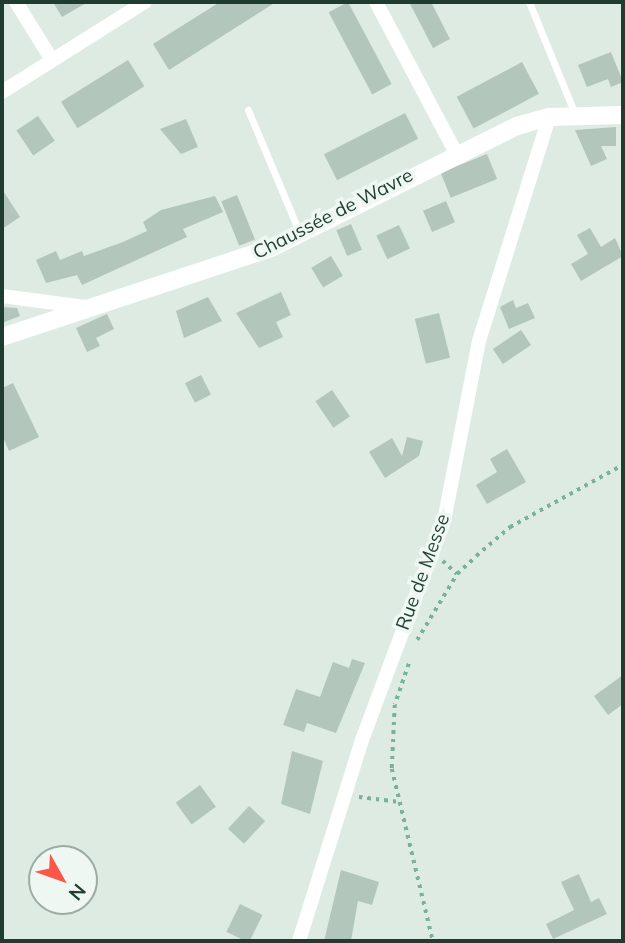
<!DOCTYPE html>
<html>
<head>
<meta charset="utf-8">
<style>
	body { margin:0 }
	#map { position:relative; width:625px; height:943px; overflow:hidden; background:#deebe3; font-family:Mulish,sans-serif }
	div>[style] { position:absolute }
	.building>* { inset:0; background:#b3c6bb; transform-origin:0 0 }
	.path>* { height:3.5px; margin-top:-1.75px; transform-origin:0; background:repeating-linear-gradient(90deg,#7bb297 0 3.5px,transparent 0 8.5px) }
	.service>* { height:7px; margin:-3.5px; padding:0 3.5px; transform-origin:3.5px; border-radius:3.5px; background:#fff }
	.minor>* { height:14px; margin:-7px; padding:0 7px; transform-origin:7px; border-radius:7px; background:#fff }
	.tertiary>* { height:18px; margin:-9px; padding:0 9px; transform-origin:9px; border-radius:9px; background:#fff }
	span { translate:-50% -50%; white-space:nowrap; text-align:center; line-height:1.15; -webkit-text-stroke:7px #eef7f1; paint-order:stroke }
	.street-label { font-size:19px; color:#1e3c2f }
	.frame { position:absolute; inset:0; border:4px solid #1e3c2f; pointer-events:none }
	.north { position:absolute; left:28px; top:845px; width:70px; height:70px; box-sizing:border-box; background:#eef7f1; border:2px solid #9baca3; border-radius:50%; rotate:130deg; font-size:19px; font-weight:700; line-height:28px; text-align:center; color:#1e3c2f }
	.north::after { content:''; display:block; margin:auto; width:24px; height:32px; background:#fe5649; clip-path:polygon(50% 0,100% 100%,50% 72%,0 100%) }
</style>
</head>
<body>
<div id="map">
	<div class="building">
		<div style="clip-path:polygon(53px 2px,88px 2px,62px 17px)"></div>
		<div style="clip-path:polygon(220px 2px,276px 2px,169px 70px,153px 44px)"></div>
		<div style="left:348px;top:2px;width:93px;height:22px;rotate:62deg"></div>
		<div style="clip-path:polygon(409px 2px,431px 2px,450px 39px,433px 48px)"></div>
		<div style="clip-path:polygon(611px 52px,623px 82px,611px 87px,608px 79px,587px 87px,578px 65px)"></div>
		<div style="left:128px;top:60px;width:31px;height:79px;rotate:58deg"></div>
		<div style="left:522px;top:62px;width:36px;height:74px;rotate:62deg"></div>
		<div style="left:405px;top:113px;width:29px;height:91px;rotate:63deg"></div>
		<div style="left:38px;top:116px;width:30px;height:26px;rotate:56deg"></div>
		<div style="clip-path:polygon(186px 119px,198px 147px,181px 154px,160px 129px)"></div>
		<div style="clip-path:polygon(616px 127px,616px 146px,601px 146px,607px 159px,591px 166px,575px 130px)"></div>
		<div style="left:487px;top:154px;width:27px;height:50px;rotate:68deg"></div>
		<div style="clip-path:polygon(2px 189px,20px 217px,2px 229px)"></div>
		<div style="left:237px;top:195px;width:48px;height:17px;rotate:68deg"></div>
		<div style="clip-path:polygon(215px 196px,223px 212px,183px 229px,187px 237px,82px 285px,77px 275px,46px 283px,36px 260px,56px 251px,60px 260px,82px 251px,84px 256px,123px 242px,147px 231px,143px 222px,161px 210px)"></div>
		<div style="left:446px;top:201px;width:23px;height:25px;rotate:67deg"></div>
		<div style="left:351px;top:224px;width:28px;height:16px;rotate:67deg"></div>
		<div style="left:399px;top:225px;width:26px;height:25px;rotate:65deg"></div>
		<div style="clip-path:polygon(590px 228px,601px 247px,615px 238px,623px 256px,581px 281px,571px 264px,588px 254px,577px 235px)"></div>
		<div style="left:331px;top:256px;width:23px;height:23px;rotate:59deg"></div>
		<div style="clip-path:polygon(281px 292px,291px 315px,276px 322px,283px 337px,259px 348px,236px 313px)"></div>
		<div style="clip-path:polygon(208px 297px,222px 321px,184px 338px,176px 311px)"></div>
		<div style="clip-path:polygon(513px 300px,516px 308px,528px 303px,535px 318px,509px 329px,500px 307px)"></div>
		<div style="clip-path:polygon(2px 307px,17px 308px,20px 316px,2px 323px)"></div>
		<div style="left:439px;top:313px;width:46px;height:25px;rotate:76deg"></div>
		<div style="clip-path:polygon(107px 314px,114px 329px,96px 338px,100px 346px,87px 352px,76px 328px)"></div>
		<div style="left:521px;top:330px;width:18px;height:34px;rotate:56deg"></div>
		<div style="left:201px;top:375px;width:22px;height:18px;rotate:63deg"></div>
		<div style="clip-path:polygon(13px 383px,39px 437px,9px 451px,2px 435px,2px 388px)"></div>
		<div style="left:332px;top:390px;width:32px;height:20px;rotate:56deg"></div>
		<div style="clip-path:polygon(407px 437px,423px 441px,419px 456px,385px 478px,369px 452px,392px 438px,402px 456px)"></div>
		<div style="clip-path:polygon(507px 449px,526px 482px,487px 504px,476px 485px,497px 472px,490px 459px)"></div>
		<div style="clip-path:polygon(352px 659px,365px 663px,336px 733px,307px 723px,304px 732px,283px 725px,296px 689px,320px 697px,333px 662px,349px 668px)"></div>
		<div style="clip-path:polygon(623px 675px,623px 704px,608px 715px,594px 696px)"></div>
		<div style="clip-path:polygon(292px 751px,323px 761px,310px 814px,281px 804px)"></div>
		<div style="left:200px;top:785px;width:27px;height:30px;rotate:54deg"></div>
		<div style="left:249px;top:806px;width:22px;height:31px;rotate:43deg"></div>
		<div style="clip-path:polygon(341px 870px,379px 882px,372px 905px,358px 901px,351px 941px,324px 941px)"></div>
		<div style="clip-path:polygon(579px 874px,591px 902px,599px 898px,607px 914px,553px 939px,546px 924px,574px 910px,561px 882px)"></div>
		<div style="left:240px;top:904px;width:25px;height:31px;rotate:26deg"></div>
	</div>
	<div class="path">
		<div style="left:443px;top:561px;width:19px;rotate:43deg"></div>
		<div style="left:417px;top:640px;width:77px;rotate:-58.8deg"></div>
		<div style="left:457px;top:574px;width:26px;rotate:-43deg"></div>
		<div style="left:476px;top:556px;width:45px;rotate:-40.5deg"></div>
		<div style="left:510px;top:527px;width:129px;rotate:-28.8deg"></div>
		<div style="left:409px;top:664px;width:43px;rotate:108.9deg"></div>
		<div style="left:395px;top:705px;width:64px;rotate:92.7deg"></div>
		<div style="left:392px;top:769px;width:177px;rotate:76.6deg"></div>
		<div style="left:359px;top:797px;width:39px;rotate:7deg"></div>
	</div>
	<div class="service">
		<div style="left:529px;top:2px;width:121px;rotate:67.7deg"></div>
		<div style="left:248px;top:110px;width:134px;rotate:67.2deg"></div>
	</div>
	<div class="minor">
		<div style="left:16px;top:2px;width:68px;rotate:58.2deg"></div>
		<div style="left:376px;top:2px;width:171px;rotate:62.1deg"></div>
		<div style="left:2px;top:92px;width:169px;rotate:-32.2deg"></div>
		<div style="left:2px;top:296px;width:84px;rotate:7.5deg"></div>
		<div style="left:299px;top:941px;width:211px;rotate:-72.6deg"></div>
		<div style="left:362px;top:740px;width:234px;rotate:-69.5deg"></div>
		<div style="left:444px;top:521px;width:183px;rotate:-79deg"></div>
		<div style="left:479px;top:341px;width:235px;rotate:-72.6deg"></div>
	</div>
	<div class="tertiary">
		<div style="left:2px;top:337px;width:283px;rotate:-18.3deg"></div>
		<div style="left:271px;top:248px;width:275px;rotate:-26.4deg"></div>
		<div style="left:517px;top:126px;width:33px;rotate:-16deg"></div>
		<div style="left:549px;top:117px;width:74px;rotate:-1.5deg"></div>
	</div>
	<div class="street-label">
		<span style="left:333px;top:214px;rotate:-27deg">Chaussée de Wavre</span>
		<span style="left:423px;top:572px;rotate:-70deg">Rue de Messe</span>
	</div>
	<div class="frame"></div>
	<div class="north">N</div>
</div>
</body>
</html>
